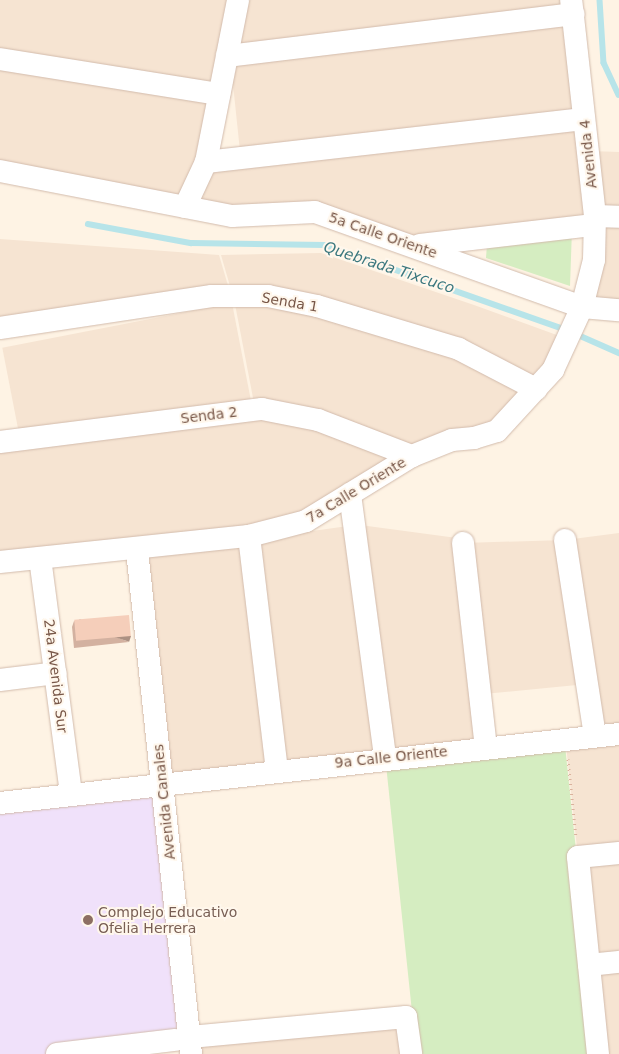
<!DOCTYPE html>
<html>
<head>
<meta charset="utf-8">
<style>
	body { margin:0 }
	#map { position:relative; width:619px; height:1054px; overflow:hidden; background:#fef3e4; font-family:"DejaVu Sans",sans-serif }
	div>[style] { position:absolute }
	.residential>* { inset:0; background:#f6e4d2; transform-origin:0 0 }
	.education>* { inset:0; background:#f0e1fa }
	.green>* { inset:0; background:#d5edc1; transform-origin:0 0 }
	.stream>* { height:5.5px; margin:-2.75px; padding:0 2.75px; transform-origin:2.75px; border-radius:2.75px; background:#b7e4e9 }
	.path>* { height:3px; margin-top:-1.5px; transform-origin:0; background:repeating-linear-gradient(90deg,#dab29d 0 1px,transparent 0 5px) }
	.roads { filter:drop-shadow(0 0 1px #d2bbac) drop-shadow(0 0 1px #d2bbac) }
	.minor>* { height:22px; margin:-11px; padding:0 11px; transform-origin:11px; border-radius:11px; background:#fff }
	.wall>* { inset:0; background:#d3b1a0 }
	.shaded-wall>* { inset:0; background:#ac9082; transform-origin:0 0 }
	.building>* { inset:0; background:#f5ceba; transform-origin:0 0 }
	.dots>* { width:14px; height:14px; translate:-50% -50%; box-sizing:border-box; border:2px solid #fff7ec; border-radius:50% }
	span { translate:-50% -50%; white-space:nowrap; text-align:center; line-height:1.15; -webkit-text-stroke:4px #fff7ec; paint-order:stroke }
	.street-label { font-size:14px; color:#785748 }
	.education-label { font-size:14px; color:#785e54 }
	.left { translate:0 -50%; text-align:left }
	.water-label { font-size:15px; color:#3a777e; font-style:italic }
</style>
</head>
<body>
<div id="map">
	<div class="residential">
		<div style="clip-path:polygon(0 0,235px 0,216px 91px,0 56px)"></div>
		<div style="clip-path:polygon(241px 0,567px 0,568px 10px,231px 52px)"></div>
		<div style="left:568px;top:19px;width:98px;height:340px;rotate:84deg"></div>
		<div style="clip-path:polygon(0 62px,215px 96px,183px 204px,0 169px)"></div>
		<div style="clip-path:polygon(580px 123px,591px 220px,413px 240px,192px 202px,208px 166px)"></div>
		<div style="clip-path:polygon(591px 151px,619px 152px,619px 213px,599px 212px)"></div>
		<div style="clip-path:polygon(598px 220px,619px 220px,619px 305px,589px 302px)"></div>
		<div style="clip-path:polygon(0 239px,219px 255px,229px 289px,0 323px)"></div>
		<div style="clip-path:polygon(321px 253px,474px 305px,565px 338px,535px 387px,486px 360px,232px 293px,221px 255px)"></div>
		<div style="clip-path:polygon(234px 299px,269px 299px,458px 352px,529px 390px,493px 427px,413px 450px,254px 403px)"></div>
		<div style="left:232px;top:303px;width:102px;height:234px;rotate:79deg"></div>
		<div style="clip-path:polygon(262px 414px,403px 458px,302px 516px,249px 530px,0 559px,0 445px)"></div>
		<div style="clip-path:polygon(360px 525px,457px 538px,480px 746px,388px 752px)"></div>
		<div style="left:348px;top:526px;width:230px;height:95px;rotate:82deg"></div>
		<div style="clip-path:polygon(619px 533px,619px 733px,599px 736px,587px 684px,484px 694px,463px 543px,565px 540px)"></div>
		<div style="left:245px;top:541px;width:228px;height:104px;rotate:83deg"></div>
		<div style="clip-path:polygon(619px 739px,619px 957px,589px 960px,566px 745px)"></div>
		<div style="clip-path:polygon(619px 962px,619px 1054px,598px 1054px,589px 965px)"></div>
		<div style="clip-path:polygon(402px 1021px,406px 1054px,195px 1054px,194px 1041px)"></div>
	</div>
	<div class="education">
		<div style="clip-path:polygon(162px 784px,190px 1037px,57px 1054px,0 1054px,0 804px)"></div>
	</div>
	<div class="green">
		<div style="clip-path:polygon(572px 229px,570px 286px,486px 258px,487px 244px)"></div>
		<div style="left:564px;top:736px;width:320px;height:180px;rotate:84deg"></div>
	</div>
	<div class="stream">
		<div style="left:600px;top:0;width:63px;rotate:86.4deg"></div>
		<div style="left:604px;top:63px;width:35px;rotate:65deg"></div>
		<div style="left:88px;top:224px;width:105px;rotate:10.5deg"></div>
		<div style="left:191px;top:243px;width:134px;rotate:0.9deg"></div>
		<div style="left:325px;top:245px;width:256px;rotate:19.4deg"></div>
		<div style="left:576px;top:334px;width:47px;rotate:23.8deg"></div>
	</div>
	<div class="path">
		<div style="left:568px;top:759px;width:79px;rotate:84.2deg"></div>
	</div>
	<div class="roads">
		<div class="minor">
			<div style="left:227px;top:56px;width:349px;rotate:-6.9deg"></div>
			<div style="left:0;top:59px;width:222px;rotate:9.1deg"></div>
			<div style="left:206px;top:162px;width:380px;rotate:-6.5deg"></div>
			<div style="left:0;top:171px;width:236px;rotate:11deg"></div>
			<div style="left:232px;top:216px;width:83px;rotate:-2.8deg"></div>
			<div style="left:315px;top:212px;width:283px;rotate:19.6deg"></div>
			<div style="left:582px;top:307px;width:37px;rotate:5deg"></div>
			<div style="left:185px;top:207px;width:50px;rotate:-65deg"></div>
			<div style="left:206px;top:162px;width:165px;rotate:-78.8deg"></div>
			<div style="left:595px;top:216px;width:24px;rotate:2deg"></div>
			<div style="left:420px;top:245px;width:175px;rotate:-6.6deg"></div>
			<div style="left:0;top:328px;width:214px;rotate:-8.6deg"></div>
			<div style="left:212px;top:296px;width:56px"></div>
			<div style="left:268px;top:296px;width:50px;rotate:11.5deg"></div>
			<div style="left:317px;top:306px;width:148px;rotate:16.8deg"></div>
			<div style="left:459px;top:349px;width:87px;rotate:27.5deg"></div>
			<div style="left:0;top:442px;width:264px;rotate:-7.2deg"></div>
			<div style="left:262px;top:409px;width:57px;rotate:11.1deg"></div>
			<div style="left:318px;top:420px;width:101px;rotate:21deg"></div>
			<div style="left:350px;top:494px;width:265px;rotate:82.4deg"></div>
			<div style="left:249px;top:536px;width:236px;rotate:83.2deg"></div>
			<div style="left:565px;top:540px;width:198px;rotate:81.3deg"></div>
			<div style="left:463px;top:543px;width:205px;rotate:83.6deg"></div>
			<div style="left:137px;top:550px;width:507px;rotate:83.88deg"></div>
			<div style="left:40px;top:558px;width:238px;rotate:82.5deg"></div>
			<div style="left:0;top:562px;width:250px;rotate:-6deg"></div>
			<div style="left:249px;top:536px;width:59px;rotate:-14.7deg"></div>
			<div style="left:306px;top:521px;width:124px;rotate:-31.5deg"></div>
			<div style="left:412px;top:456px;width:43px;rotate:-21.8deg"></div>
			<div style="left:452px;top:440px;width:22px;rotate:-5deg"></div>
			<div style="left:474px;top:438px;width:24px;rotate:-17deg"></div>
			<div style="left:497px;top:431px;width:83px;rotate:-47.4deg"></div>
			<div style="left:553px;top:370px;width:69px;rotate:-65.3deg"></div>
			<div style="left:582px;top:307px;width:49px;rotate:-75.7deg"></div>
			<div style="left:594px;top:260px;width:44px;rotate:-88.7deg"></div>
			<div style="left:595px;top:216px;width:217px;rotate:-96.3deg"></div>
			<div style="left:0;top:680px;width:56px;rotate:-7.1deg"></div>
			<div style="left:0;top:803px;width:623px;rotate:-6.36deg"></div>
			<div style="left:589px;top:965px;width:30px;rotate:-6deg"></div>
			<div style="left:190px;top:1037px;width:217px;rotate:-5.3deg"></div>
			<div style="left:406px;top:1017px;width:37px;rotate:82deg"></div>
			<div style="left:57px;top:1054px;width:119px;rotate:-6.8deg"></div>
			<div style="left:598px;top:1054px;width:198px;rotate:-95.8deg"></div>
			<div style="left:578px;top:857px;width:41px;rotate:-5.6deg"></div>
		</div>
	</div>
	<div class="wall">
		<div style="clip-path:polygon(74px 621px,129px 642px,74px 648px,72px 627px)"></div>
	</div>
	<div class="shaded-wall">
		<div style="left:131px;top:636px;width:6px;height:54px;rotate:108deg"></div>
	</div>
	<div class="building">
		<div style="left:129px;top:615px;width:21px;height:55px;rotate:85deg"></div>
	</div>
	<div class="dots">
		<div style="left:88px;top:920px;background:#8d6e63"></div>
	</div>
	<div class="street-label">
		<span style="left:588px;top:154px;rotate:-96deg">Avenida 4</span>
		<span style="left:383px;top:235px;rotate:19deg">5a Calle Oriente</span>
		<span style="left:290px;top:302px;rotate:10deg">Senda 1</span>
		<span style="left:209px;top:415px;rotate:-7deg">Senda 2</span>
		<span style="left:356px;top:490px;rotate:-31deg">7a Calle Oriente</span>
		<span style="left:56px;top:676px;rotate:83deg">24a Avenida Sur</span>
		<span style="left:391px;top:757px;rotate:-6deg">9a Calle Oriente</span>
		<span style="left:164px;top:802px;rotate:-96deg">Avenida Canales</span>
	</div>
	<div class="education-label">
		<span class="left" style="left:98px;top:920px">Complejo Educativo<br>Ofelia Herrera</span>
	</div>
	<div class="water-label">
		<span style="left:389px;top:268px;rotate:18deg">Quebrada Tixcuco</span>
	</div>
</div>
</body>
</html>
